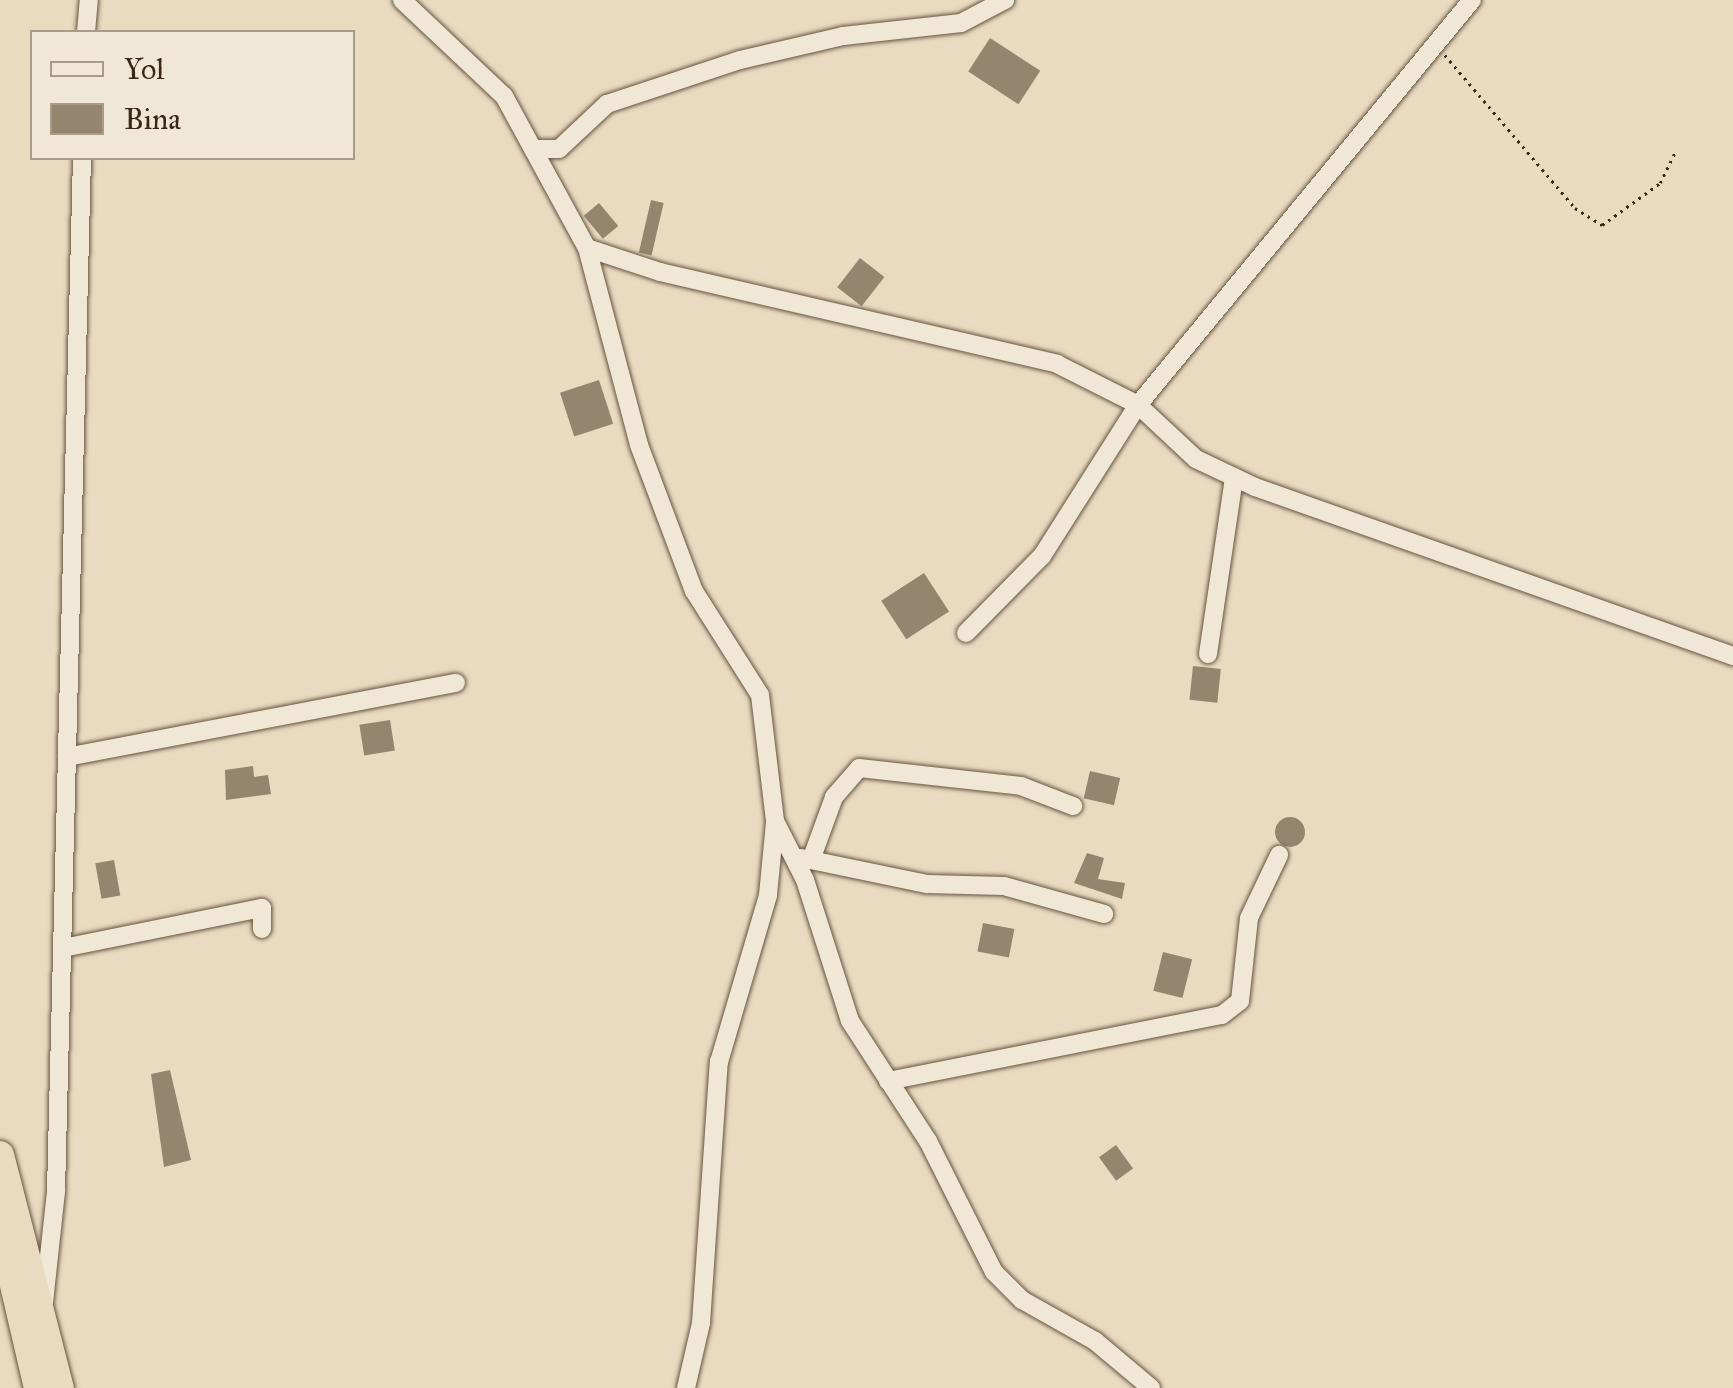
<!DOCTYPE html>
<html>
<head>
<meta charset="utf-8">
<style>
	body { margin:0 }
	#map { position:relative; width:1733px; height:1388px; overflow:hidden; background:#eadac0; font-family:"IM FELL Great Primer",serif }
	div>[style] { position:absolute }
	.building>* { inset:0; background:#96856e; transform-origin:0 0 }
	.round { border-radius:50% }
	.path>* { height:2.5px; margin-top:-1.25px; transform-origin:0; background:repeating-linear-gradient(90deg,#3a2815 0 2.5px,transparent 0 7.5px) }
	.roads { filter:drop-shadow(0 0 2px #665440) drop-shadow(0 0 2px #665440) }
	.minor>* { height:18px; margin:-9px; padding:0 9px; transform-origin:9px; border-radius:9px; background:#f1e7d6 }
	.highway>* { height:28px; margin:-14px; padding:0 14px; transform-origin:14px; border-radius:14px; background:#eadac0 }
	span { translate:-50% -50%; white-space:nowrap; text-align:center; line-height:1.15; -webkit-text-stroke:10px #f1e7d6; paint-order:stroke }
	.legend { position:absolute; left:30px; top:30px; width:325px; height:130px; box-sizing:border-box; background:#f1e7d6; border:2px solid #a89b89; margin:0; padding:12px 18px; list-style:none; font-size:30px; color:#3a2815 }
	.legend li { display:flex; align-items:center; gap:20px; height:50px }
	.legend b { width:50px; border:2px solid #a89b89 }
</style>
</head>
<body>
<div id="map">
	<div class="building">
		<div style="left:990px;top:38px;width:60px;height:40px;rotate:33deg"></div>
		<div style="left:651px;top:200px;width:13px;height:54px;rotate:13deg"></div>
		<div style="left:599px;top:203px;width:30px;height:20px;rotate:50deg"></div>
		<div style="left:860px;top:258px;width:31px;height:37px;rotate:38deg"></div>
		<div style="left:599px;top:380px;width:46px;height:41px;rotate:72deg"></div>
		<div style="left:924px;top:573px;width:46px;height:51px;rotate:57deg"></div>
		<div style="left:1193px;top:666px;width:28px;height:34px;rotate:6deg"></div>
		<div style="left:390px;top:720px;width:31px;height:31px;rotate:81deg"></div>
		<div style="clip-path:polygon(253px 766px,254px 777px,268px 775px,271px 794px,226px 800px,225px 770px)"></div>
		<div style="left:1090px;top:771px;width:31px;height:28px;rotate:13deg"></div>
		<div class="round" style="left:1275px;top:817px;width:30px;height:30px"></div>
		<div style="clip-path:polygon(1087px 853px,1104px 858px,1098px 879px,1125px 883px,1122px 899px,1074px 883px)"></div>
		<div style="left:114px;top:860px;width:36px;height:19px;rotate:80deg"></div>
		<div style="left:983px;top:923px;width:32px;height:29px;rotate:11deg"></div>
		<div style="left:1163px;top:952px;width:30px;height:40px;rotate:14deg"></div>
		<div style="clip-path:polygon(170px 1070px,191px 1160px,164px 1167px,151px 1074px)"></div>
		<div style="left:1116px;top:1145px;width:29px;height:21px;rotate:54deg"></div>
	</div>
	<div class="path">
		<div style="left:1445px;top:55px;width:201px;rotate:49.6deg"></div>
		<div style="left:1575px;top:208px;width:32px;rotate:32deg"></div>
		<div style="left:1602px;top:225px;width:72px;rotate:-35.9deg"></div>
		<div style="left:1660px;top:183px;width:34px;rotate:-64deg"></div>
	</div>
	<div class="roads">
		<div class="minor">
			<div style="left:402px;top:0;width:140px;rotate:43.3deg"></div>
			<div style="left:504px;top:96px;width:173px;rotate:61.4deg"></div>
			<div style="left:587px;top:248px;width:204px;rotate:75.2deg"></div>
			<div style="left:639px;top:445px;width:156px;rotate:69.4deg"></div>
			<div style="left:694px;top:591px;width:123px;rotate:57.6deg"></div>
			<div style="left:760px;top:695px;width:127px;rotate:83.2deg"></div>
			<div style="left:775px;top:821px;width:66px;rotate:63deg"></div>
			<div style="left:805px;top:880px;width:148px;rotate:72.3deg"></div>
			<div style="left:850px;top:1021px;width:143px;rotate:57deg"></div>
			<div style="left:928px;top:1141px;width:147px;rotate:63.3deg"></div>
			<div style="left:994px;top:1272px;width:40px;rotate:45deg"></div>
			<div style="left:1022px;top:1300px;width:84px;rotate:29.3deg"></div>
			<div style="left:1095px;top:1341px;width:73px;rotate:40deg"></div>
			<div style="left:86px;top:32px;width:32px;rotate:-85deg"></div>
			<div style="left:533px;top:149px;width:26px"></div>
			<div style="left:559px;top:149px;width:66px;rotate:-43.2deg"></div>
			<div style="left:607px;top:104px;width:140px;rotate:-18.3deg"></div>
			<div style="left:740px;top:60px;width:106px;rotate:-13.1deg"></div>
			<div style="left:843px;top:36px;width:119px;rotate:-6.3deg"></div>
			<div style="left:961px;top:23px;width:50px;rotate:-27.6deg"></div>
			<div style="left:587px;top:248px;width:77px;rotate:18.2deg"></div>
			<div style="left:660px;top:272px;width:408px;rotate:13deg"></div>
			<div style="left:1057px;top:364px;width:91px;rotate:26.8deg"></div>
			<div style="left:1138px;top:405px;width:79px;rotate:43deg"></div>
			<div style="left:1196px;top:459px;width:65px;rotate:25.4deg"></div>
			<div style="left:1255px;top:487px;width:507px;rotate:19.47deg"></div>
			<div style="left:966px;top:633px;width:108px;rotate:-45.4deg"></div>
			<div style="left:1042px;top:556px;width:179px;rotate:-57.6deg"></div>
			<div style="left:1138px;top:405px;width:525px;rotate:-50.49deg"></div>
			<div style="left:1208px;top:654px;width:179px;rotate:-81.6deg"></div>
			<div style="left:67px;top:757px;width:396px;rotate:-10.8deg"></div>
			<div style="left:801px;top:858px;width:129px;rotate:11.7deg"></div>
			<div style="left:927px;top:884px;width:77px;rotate:1.5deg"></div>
			<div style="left:1004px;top:886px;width:104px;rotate:15.6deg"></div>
			<div style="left:811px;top:860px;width:67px;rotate:-69.9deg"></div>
			<div style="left:834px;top:797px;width:38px;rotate:-49deg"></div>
			<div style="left:859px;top:768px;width:163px;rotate:6.3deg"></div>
			<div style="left:1021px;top:786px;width:56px;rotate:21deg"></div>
			<div style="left:63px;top:948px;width:203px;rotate:-11.4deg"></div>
			<div style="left:262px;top:908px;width:21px;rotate:90deg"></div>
			<div style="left:888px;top:1081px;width:340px;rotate:-11.2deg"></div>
			<div style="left:1222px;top:1015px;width:23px;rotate:-38deg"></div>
			<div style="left:1240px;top:1001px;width:83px;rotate:-83.8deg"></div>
			<div style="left:1249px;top:918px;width:70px;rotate:-64.5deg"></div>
			<div style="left:44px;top:1302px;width:112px;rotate:-83.8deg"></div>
			<div style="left:56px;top:1191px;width:1033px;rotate:-88.56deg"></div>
			<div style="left:686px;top:1388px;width:67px;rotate:-77deg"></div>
			<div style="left:701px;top:1323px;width:262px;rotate:-86.1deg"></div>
			<div style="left:719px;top:1062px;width:174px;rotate:-73.6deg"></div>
			<div style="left:768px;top:895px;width:73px;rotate:-84.5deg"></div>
		</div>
		<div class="highway">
			<div style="left:0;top:1155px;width:241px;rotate:75.6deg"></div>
			<div style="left:0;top:1225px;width:167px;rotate:76.9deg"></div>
		</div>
	</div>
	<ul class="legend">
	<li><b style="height:12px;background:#f1e7d6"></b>Yol</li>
	<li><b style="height:28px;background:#96856e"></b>Bina</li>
	</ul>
</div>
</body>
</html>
